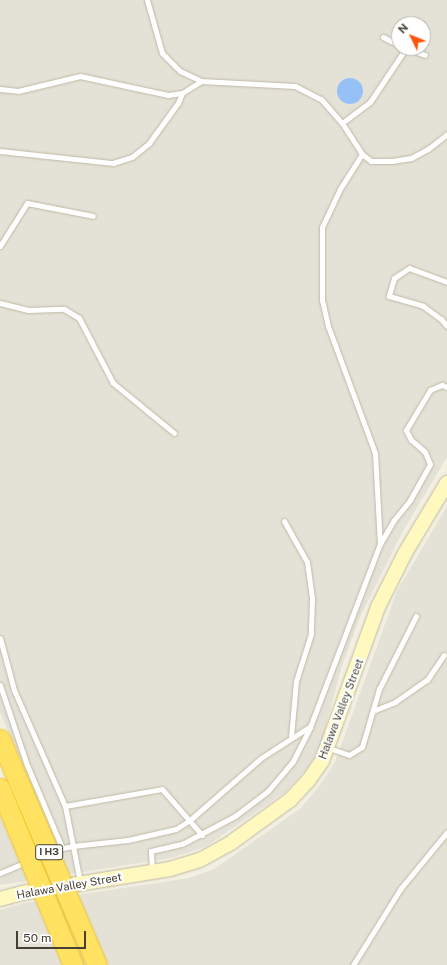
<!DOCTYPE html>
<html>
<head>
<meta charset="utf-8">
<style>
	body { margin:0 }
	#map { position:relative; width:447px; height:965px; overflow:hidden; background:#f3f0e2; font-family:"Public Sans",sans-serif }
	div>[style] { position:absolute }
	.industrial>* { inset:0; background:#e4e1d7 }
	.water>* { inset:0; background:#96c1f7 }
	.round { border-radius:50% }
	.roads { filter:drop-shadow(0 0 1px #bfbaa4) drop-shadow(0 0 1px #bfbaa4) }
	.lane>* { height:5px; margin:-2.5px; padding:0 2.5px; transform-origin:2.5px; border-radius:2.5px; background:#fff }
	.secondary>* { height:14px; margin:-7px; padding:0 7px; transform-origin:7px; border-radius:7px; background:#fff9c0 }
	.bridges { filter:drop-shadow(0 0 1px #edc122) drop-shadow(0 0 1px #edc122) }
	.highway-bridge>* { height:19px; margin:-9.5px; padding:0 9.5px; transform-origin:9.5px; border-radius:9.5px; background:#ffe261 }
	span { translate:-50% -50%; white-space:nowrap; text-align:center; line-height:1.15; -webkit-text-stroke:4px #fff; paint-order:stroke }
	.shield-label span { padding:1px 3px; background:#fff; border:1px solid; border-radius:3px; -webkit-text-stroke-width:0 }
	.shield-label { font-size:10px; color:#454032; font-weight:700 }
	.street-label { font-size:11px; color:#454032 }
	.north { position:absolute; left:391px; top:16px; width:40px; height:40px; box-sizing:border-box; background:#fff; border:1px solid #b5b3ad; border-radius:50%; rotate:313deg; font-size:11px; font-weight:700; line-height:16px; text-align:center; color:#454032 }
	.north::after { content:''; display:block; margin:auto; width:14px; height:18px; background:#ff560d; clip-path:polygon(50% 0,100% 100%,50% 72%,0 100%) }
	.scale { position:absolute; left:16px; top:931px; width:70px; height:18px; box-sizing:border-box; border:2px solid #454032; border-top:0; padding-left:5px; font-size:12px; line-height:14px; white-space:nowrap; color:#454032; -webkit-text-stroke:3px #fff; paint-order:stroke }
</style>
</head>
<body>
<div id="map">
	<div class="industrial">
		<div style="clip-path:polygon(evenodd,0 0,447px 0,447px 457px,402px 533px,360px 617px,341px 669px,321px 744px,309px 766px,285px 792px,205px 847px,171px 858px,0 885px,0 814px,18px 856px,57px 840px,0 713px,0 0,399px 24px,423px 24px,423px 48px,399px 48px,399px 24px)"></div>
		<div style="clip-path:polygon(447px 506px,447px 965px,0 965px,0 910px,24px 903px,189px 878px,214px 869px,301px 808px,320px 785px,335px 762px,397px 591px)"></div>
	</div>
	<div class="water">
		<div class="round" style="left:337px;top:78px;width:26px;height:26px"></div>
	</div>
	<div class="roads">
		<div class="lane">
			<div style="left:147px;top:0;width:55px;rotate:74.2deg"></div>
			<div style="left:162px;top:53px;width:25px;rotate:45deg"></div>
			<div style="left:180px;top:71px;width:23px;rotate:25deg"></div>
			<div style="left:201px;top:81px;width:94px;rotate:3deg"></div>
			<div style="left:295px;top:86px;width:29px;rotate:27deg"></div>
			<div style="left:321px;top:99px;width:32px;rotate:49deg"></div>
			<div style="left:342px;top:123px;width:37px;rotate:57deg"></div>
			<div style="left:362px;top:154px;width:41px;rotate:122.2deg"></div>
			<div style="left:340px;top:189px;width:42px;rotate:115.3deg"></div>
			<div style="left:322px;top:227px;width:73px;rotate:90deg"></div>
			<div style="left:322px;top:300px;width:27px;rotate:77deg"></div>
			<div style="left:328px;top:326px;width:135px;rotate:69.7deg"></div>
			<div style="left:375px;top:453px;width:91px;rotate:86.9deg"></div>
			<div style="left:383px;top:37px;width:18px;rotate:27deg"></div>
			<div style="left:405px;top:48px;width:21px;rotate:19deg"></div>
			<div style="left:0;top:89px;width:18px;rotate:6deg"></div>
			<div style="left:18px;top:91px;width:64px;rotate:-13.6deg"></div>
			<div style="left:80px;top:76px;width:90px;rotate:12.2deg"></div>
			<div style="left:168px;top:95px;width:14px;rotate:-8deg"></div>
			<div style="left:182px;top:93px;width:22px;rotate:-32deg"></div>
			<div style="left:342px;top:123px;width:35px;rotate:-37deg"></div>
			<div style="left:370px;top:102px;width:65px;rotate:-56.3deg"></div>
			<div style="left:0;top:151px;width:114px;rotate:6.1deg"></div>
			<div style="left:113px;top:163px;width:20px;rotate:-18deg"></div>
			<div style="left:132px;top:157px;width:22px;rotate:-39deg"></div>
			<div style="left:149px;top:143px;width:49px;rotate:-54.1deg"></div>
			<div style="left:178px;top:103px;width:11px;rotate:-68deg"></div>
			<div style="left:362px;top:154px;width:11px;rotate:38deg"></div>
			<div style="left:371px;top:161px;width:21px"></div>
			<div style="left:392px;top:161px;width:19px;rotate:-9deg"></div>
			<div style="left:411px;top:158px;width:19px;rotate:-28deg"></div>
			<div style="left:428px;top:149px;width:24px;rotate:-38deg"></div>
			<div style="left:0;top:246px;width:51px;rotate:-57.9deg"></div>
			<div style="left:27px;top:203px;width:67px;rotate:11.1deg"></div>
			<div style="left:447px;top:282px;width:40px;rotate:-159.8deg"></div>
			<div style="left:409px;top:268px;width:18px;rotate:146deg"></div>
			<div style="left:394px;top:278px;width:19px;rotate:106deg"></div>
			<div style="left:389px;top:296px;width:35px;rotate:16deg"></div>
			<div style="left:423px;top:306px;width:22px;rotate:36deg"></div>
			<div style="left:441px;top:319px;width:9px;rotate:49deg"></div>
			<div style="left:0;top:303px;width:29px;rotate:14deg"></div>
			<div style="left:28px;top:310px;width:36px;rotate:-2deg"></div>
			<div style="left:64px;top:309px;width:17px;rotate:31deg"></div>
			<div style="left:79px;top:318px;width:73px;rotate:62.4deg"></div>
			<div style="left:113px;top:383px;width:79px;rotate:39.3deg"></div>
			<div style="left:284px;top:521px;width:47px;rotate:60.7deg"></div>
			<div style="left:307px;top:562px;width:37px;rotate:82deg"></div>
			<div style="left:312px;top:599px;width:35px;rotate:92deg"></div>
			<div style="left:311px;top:634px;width:49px;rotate:107.7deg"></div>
			<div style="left:296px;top:681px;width:56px;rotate:95.1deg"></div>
			<div style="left:0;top:638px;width:54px;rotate:74.9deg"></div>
			<div style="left:14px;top:690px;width:127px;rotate:66.3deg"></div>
			<div style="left:65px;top:806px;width:41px;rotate:78.7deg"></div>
			<div style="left:73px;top:846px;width:55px;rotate:-6.2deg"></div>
			<div style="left:128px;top:840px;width:49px;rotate:-12.9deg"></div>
			<div style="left:176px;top:829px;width:17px;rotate:-33deg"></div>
			<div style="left:190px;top:820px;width:94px;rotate:-41.1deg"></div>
			<div style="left:261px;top:758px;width:57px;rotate:-32.9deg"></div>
			<div style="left:0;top:685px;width:84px;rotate:71.4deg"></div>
			<div style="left:27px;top:765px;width:90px;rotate:67.1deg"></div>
			<div style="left:373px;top:711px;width:24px;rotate:-22deg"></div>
			<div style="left:395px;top:702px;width:39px;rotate:-35deg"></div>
			<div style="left:427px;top:680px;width:30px;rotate:-56deg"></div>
			<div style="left:329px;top:748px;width:21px;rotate:19deg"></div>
			<div style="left:349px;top:755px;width:15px;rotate:-32deg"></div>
			<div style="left:362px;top:747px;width:60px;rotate:-73.7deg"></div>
			<div style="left:379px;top:689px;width:82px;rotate:-63.1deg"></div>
			<div style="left:65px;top:806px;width:98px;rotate:-9.9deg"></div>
			<div style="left:162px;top:789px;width:61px;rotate:49deg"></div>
			<div style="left:58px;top:849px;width:15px;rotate:-11deg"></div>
			<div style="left:73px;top:846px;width:38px;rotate:79deg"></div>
			<div style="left:152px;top:871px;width:20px;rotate:-93deg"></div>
			<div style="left:151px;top:851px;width:32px;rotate:-13deg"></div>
			<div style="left:182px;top:844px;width:60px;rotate:-27.8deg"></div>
			<div style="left:235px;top:816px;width:41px;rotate:-37.1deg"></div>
			<div style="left:268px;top:791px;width:39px;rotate:-50deg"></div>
			<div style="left:293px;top:761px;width:38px;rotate:-63deg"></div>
			<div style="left:310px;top:727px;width:196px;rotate:-69.1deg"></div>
			<div style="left:380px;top:544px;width:28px;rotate:-60deg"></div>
			<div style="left:394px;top:520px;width:26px;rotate:-51deg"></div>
			<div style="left:410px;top:500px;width:41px;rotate:-60.9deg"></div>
			<div style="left:430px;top:464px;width:13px;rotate:-113deg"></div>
			<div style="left:425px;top:452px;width:18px;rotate:-139deg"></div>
			<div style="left:411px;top:440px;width:11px;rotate:-117deg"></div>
			<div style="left:406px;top:430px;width:47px;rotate:-59deg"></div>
			<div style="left:430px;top:390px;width:13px;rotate:-23deg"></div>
			<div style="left:442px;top:385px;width:5px;rotate:22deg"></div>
			<div style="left:0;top:873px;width:49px;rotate:-22.9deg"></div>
			<div style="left:353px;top:965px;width:91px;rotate:-58.1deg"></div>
			<div style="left:401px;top:888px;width:72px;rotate:-50.6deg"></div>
		</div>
		<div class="secondary">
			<div style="left:0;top:899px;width:23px;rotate:-15deg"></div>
			<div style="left:22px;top:893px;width:150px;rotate:-9.2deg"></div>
			<div style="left:170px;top:869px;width:31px;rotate:-17deg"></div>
			<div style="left:200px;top:860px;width:37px;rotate:-29deg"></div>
			<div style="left:232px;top:842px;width:72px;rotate:-35.9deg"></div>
			<div style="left:290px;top:800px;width:26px;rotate:-47deg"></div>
			<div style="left:308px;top:781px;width:24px;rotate:-55deg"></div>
			<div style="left:322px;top:761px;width:164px;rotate:-70deg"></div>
			<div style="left:378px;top:607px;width:60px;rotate:-63.4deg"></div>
			<div style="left:405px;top:553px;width:82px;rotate:-59deg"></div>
		</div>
	</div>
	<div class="bridges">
		<div class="highway-bridge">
			<div style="left:0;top:739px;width:246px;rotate:66.8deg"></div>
			<div style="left:0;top:788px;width:191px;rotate:67.6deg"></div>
		</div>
	</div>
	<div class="shield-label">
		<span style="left:49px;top:852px">I H3</span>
	</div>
	<div class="street-label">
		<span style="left:341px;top:709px;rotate:-69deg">Halawa Valley Street</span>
		<span style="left:69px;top:886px;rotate:-10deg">Halawa Valley Street</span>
	</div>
	<div class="north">N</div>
	<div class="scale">50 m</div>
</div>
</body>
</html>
